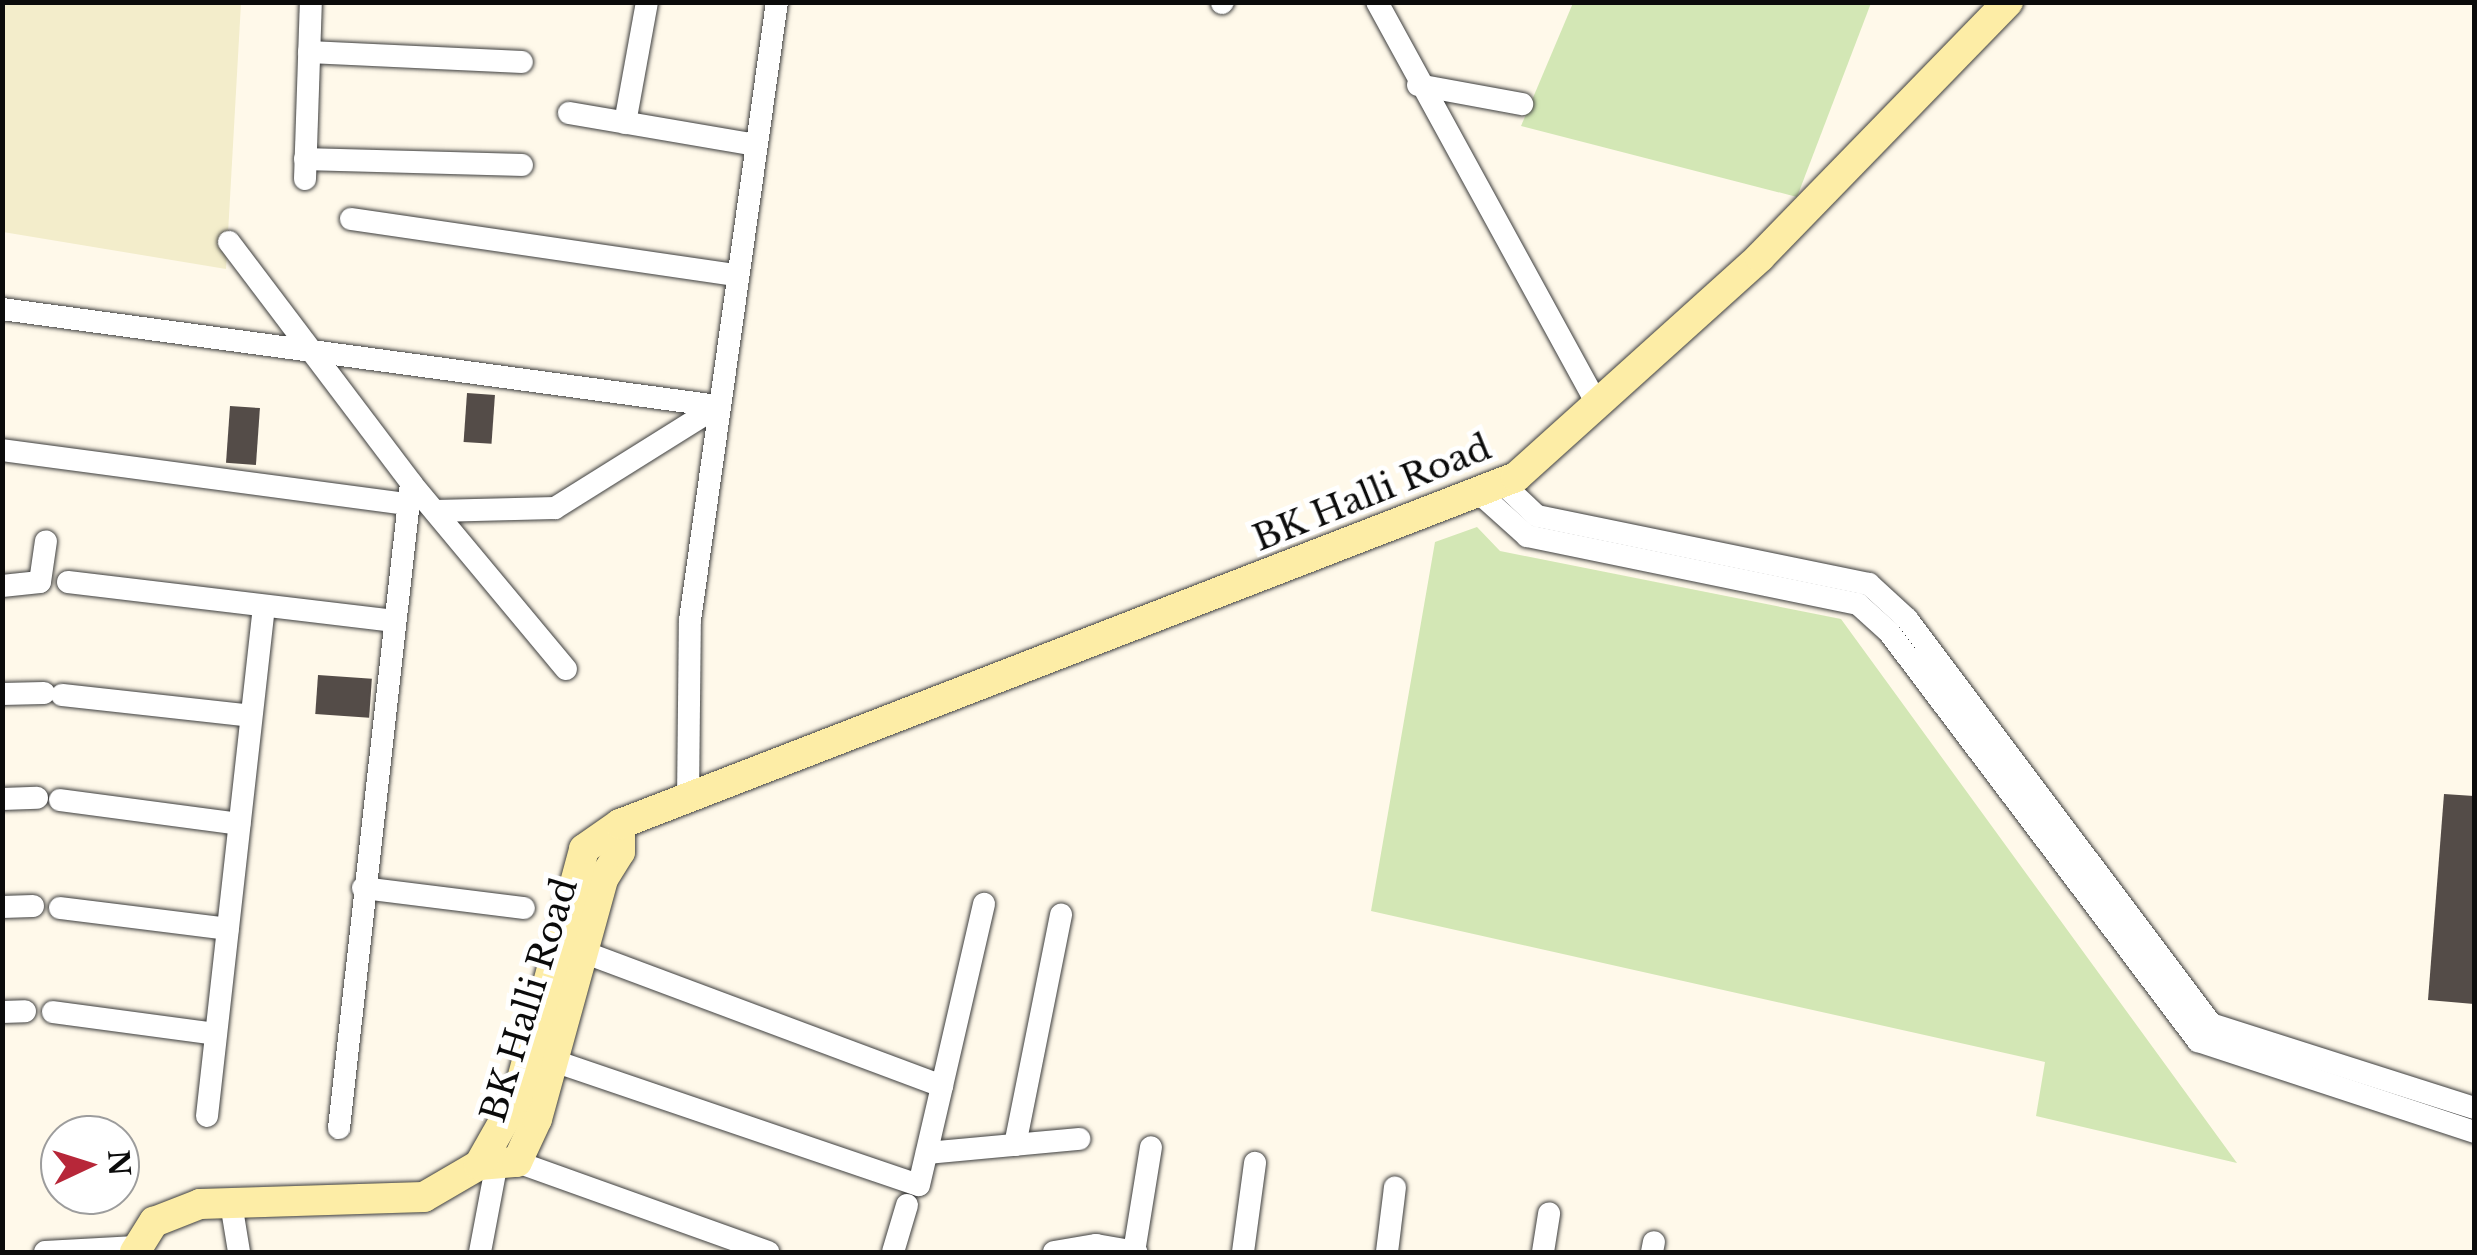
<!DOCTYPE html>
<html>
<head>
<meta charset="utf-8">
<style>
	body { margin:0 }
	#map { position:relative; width:2477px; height:1255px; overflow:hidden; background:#fff9ea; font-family:"Libre Baskerville",serif }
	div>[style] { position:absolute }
	.farmland>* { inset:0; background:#f3edcb }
	.green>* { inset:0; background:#d3e7b5 }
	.building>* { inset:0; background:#544c48; transform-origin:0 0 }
	.roads { filter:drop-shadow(0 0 2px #3e3e3e) drop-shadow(0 0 2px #3e3e3e) }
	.minor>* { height:22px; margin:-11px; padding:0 11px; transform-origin:11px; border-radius:11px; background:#fff }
	.secondary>* { height:30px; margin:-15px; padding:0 15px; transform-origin:15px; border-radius:15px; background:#fdeda6 }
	span { translate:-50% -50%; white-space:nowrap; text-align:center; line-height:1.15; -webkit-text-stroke:10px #fff; paint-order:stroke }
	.street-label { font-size:35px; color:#0b0b0b }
	.frame { position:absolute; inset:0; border:5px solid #0b0b0b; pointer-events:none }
	.north { position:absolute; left:40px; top:1115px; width:100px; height:100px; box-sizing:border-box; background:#fff; border:2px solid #9d9d9d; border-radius:50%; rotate:86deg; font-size:28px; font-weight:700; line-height:40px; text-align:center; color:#0b0b0b }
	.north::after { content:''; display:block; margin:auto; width:35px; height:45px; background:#b72739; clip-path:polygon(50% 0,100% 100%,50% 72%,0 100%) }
</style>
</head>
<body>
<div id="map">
	<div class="farmland">
		<div style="clip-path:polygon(2px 3px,241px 3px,226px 269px,3px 232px)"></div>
	</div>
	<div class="green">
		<div style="clip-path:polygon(1573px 3px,1871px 3px,1797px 197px,1521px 126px)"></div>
		<div style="clip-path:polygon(1477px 527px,1500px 551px,1841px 619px,2237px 1163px,2036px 1116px,2045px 1062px,1371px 911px,1435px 542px)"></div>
	</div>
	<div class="building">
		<div style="left:467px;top:393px;width:28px;height:49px;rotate:4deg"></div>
		<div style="left:230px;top:406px;width:30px;height:57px;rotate:4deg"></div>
		<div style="left:318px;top:675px;width:54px;height:39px;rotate:4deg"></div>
		<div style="clip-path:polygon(2444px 794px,2474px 796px,2474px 1004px,2428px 1000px)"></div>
	</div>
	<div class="roads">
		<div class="minor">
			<div style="left:1377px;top:2px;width:458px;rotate:61.3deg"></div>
			<div style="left:1222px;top:3px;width:1px;rotate:-45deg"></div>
			<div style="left:309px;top:52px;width:213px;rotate:2.7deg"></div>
			<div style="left:1418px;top:85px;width:106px;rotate:10.4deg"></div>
			<div style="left:569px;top:113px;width:190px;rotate:9.7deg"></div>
			<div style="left:625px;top:123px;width:123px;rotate:-79.7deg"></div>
			<div style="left:305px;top:159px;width:217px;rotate:1.6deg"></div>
			<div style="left:305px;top:179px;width:177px;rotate:-88.1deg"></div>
			<div style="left:351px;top:219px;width:390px;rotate:8.3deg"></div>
			<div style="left:229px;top:242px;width:302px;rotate:52.9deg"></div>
			<div style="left:411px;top:483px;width:242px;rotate:50.2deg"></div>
			<div style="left:2px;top:309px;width:723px;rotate:7.72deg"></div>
			<div style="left:2px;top:450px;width:411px;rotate:7.6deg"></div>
			<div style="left:1501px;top:482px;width:50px;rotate:43.4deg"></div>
			<div style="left:1537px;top:516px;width:339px;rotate:11.6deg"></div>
			<div style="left:1869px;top:584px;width:52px;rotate:42.6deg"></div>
			<div style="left:1907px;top:619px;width:506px;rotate:53.11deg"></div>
			<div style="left:2211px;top:1024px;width:276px;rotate:17.7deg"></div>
			<div style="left:1478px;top:492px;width:66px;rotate:41.9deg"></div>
			<div style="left:1527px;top:536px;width:338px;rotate:11.6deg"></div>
			<div style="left:1858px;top:604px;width:42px;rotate:42.1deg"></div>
			<div style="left:1889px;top:632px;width:513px;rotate:52.93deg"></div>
			<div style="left:2198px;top:1041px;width:291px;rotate:18.2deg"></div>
			<div style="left:435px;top:511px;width:120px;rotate:-1.4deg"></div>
			<div style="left:555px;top:508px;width:192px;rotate:-32deg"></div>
			<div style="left:68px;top:582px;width:329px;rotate:6.8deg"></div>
			<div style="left:2px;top:586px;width:38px;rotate:-6deg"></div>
			<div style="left:40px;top:582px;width:41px;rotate:-81.7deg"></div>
			<div style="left:2px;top:694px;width:42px;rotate:-1.4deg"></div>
			<div style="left:62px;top:695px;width:190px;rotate:6.3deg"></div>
			<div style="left:2px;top:799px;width:35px;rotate:-2deg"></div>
			<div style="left:60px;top:800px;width:181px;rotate:7.6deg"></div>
			<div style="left:688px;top:800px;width:180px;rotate:-89.4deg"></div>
			<div style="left:690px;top:620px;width:624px;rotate:-81.99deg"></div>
			<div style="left:363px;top:888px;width:162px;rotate:7.1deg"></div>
			<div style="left:2px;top:907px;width:31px;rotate:-2deg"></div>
			<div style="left:60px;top:908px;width:169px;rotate:7.1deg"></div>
			<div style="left:570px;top:947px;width:397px;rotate:20.5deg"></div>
			<div style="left:942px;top:1086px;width:187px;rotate:-77deg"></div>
			<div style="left:2px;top:1012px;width:23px;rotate:-2deg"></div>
			<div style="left:53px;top:1012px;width:164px;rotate:7.7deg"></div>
			<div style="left:557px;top:1062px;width:382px;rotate:18.8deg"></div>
			<div style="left:919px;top:1185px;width:102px;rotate:-76.9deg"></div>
			<div style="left:207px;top:1116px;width:513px;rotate:-83.62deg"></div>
			<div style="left:339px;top:1128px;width:649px;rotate:-83.63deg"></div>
			<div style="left:1015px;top:1145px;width:235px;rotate:-78.7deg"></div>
			<div style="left:927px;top:1153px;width:153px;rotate:-5.3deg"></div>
			<div style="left:517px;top:1162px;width:267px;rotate:19.7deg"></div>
			<div style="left:231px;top:1203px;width:50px;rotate:80.7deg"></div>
			<div style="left:45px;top:1252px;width:91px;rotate:-3.1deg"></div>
			<div style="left:480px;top:1252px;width:86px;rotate:-79.3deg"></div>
			<div style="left:893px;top:1252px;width:49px;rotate:-73.4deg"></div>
			<div style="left:1054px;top:1252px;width:43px;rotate:-9.5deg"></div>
			<div style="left:1096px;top:1245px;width:41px;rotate:9.9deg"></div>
			<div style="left:1134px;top:1252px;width:106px;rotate:-80.8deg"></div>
			<div style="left:1243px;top:1252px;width:90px;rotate:-82.3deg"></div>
			<div style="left:1387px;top:1252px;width:65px;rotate:-83deg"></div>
			<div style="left:1543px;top:1252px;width:39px;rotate:-81deg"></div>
			<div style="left:1652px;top:1252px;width:10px;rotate:-79deg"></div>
		</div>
		<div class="secondary">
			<div style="left:479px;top:1165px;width:38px;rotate:-5deg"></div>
			<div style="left:517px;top:1162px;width:47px;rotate:-65.1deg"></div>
			<div style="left:537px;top:1119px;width:249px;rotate:-74.6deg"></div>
			<div style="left:603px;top:879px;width:32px;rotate:-58deg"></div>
			<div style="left:620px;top:852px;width:28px;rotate:-90deg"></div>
			<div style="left:135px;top:1252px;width:36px;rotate:-58deg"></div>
			<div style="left:154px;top:1222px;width:49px;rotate:-21.4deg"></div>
			<div style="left:200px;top:1204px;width:224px;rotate:-1.8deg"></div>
			<div style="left:424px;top:1197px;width:64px;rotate:-30.2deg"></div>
			<div style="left:479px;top:1165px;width:77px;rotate:-60.4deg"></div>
			<div style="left:517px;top:1098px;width:258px;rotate:-74.9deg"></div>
			<div style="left:584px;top:849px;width:44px;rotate:-34.8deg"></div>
			<div style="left:620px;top:824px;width:961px;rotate:-21.17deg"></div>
			<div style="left:1516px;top:477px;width:329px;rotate:-42deg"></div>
			<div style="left:1760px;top:257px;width:356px;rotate:-45.8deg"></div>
		</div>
	</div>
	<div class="street-label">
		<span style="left:1372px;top:493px;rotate:-22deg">BK Halli Road</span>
		<span style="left:529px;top:1000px;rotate:-73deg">BK Halli Road</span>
	</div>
	<div class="frame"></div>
	<div class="north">N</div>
</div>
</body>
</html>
